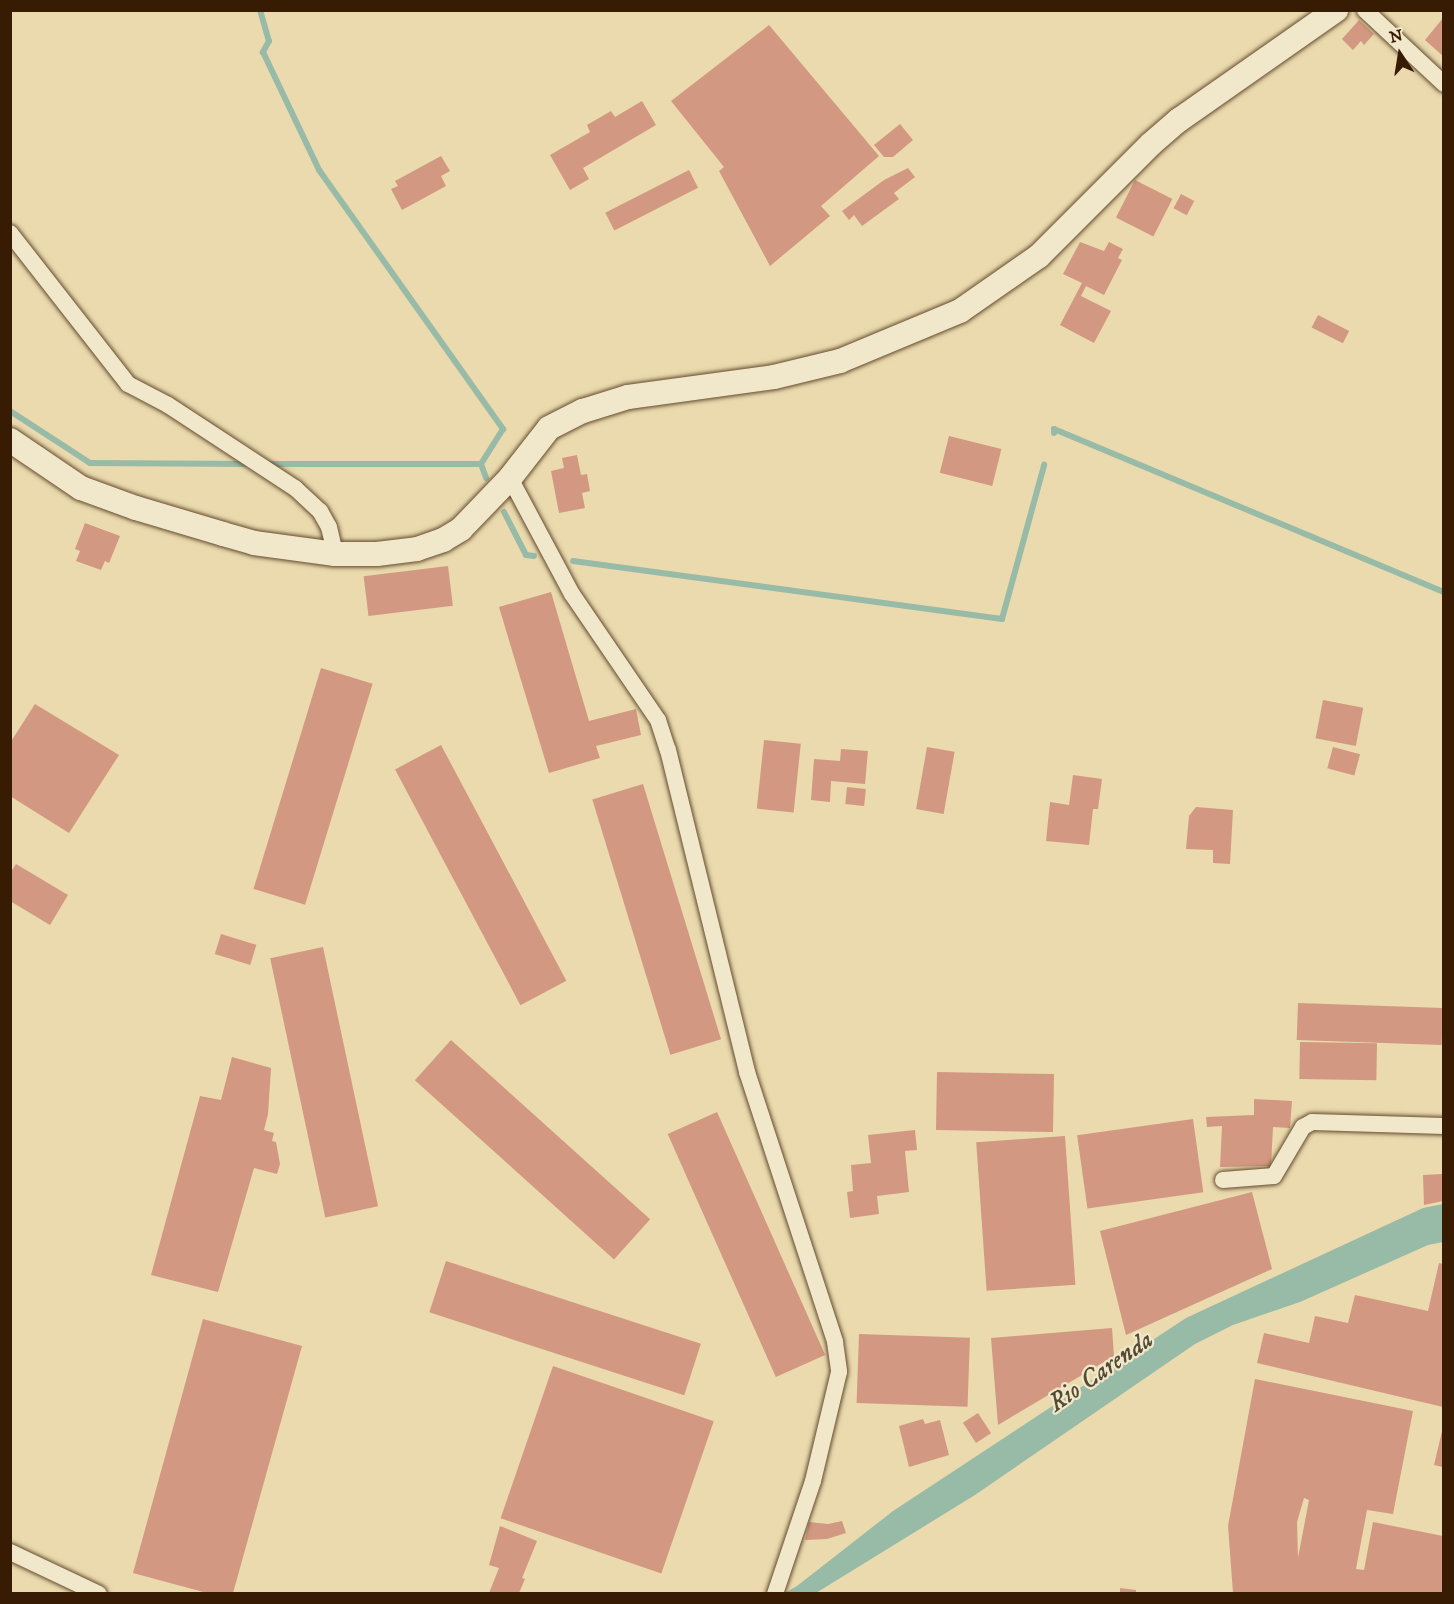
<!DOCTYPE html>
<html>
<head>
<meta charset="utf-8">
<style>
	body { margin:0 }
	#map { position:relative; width:1454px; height:1604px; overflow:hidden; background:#eadaae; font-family:"IM FELL DW Pica",serif }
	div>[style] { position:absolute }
	.water>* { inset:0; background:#98bba7 }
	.stream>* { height:6px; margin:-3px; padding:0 3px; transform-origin:3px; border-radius:3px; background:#98bba7 }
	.building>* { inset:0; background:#d39881; transform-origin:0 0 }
	.roads { filter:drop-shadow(0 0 2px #644b2d) drop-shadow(0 0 2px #644b2d) }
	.street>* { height:16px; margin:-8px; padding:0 8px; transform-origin:8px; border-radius:8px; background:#f1e7ca }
	.secondary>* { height:24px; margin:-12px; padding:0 12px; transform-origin:12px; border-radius:12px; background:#f1e7ca }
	span { translate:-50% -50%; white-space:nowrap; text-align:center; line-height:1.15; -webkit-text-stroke:4.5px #f1e7ca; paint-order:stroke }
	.water-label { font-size:26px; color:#544b34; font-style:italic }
	.frame { position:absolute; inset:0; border:12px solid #371b02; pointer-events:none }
	.north { position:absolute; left:1370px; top:24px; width:60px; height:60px; -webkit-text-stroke:4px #f1e7ca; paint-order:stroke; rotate:348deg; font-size:16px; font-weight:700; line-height:24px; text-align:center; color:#371b02 }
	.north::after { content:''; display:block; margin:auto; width:21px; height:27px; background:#371b02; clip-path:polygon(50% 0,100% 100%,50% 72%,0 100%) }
</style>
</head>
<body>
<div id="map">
	<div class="water">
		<div style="clip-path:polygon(1443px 1204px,1443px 1242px,1428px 1245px,1300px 1302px,1233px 1325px,1195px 1344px,975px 1495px,816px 1593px,783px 1594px,797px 1586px,893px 1511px,1186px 1318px,1423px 1208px)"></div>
	</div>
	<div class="stream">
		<div style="left:260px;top:10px;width:32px;rotate:74deg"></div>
		<div style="left:269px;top:41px;width:13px;rotate:119deg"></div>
		<div style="left:263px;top:52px;width:131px;rotate:64.6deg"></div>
		<div style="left:319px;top:170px;width:318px;rotate:54.6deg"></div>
		<div style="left:503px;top:429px;width:41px;rotate:122.2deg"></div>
		<div style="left:10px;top:411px;width:95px;rotate:33deg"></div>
		<div style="left:90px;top:463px;width:160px;rotate:0.4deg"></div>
		<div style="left:1054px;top:433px;width:4px;rotate:-90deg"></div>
		<div style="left:1054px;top:429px;width:423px;rotate:22.7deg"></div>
		<div style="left:266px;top:464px;width:215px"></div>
		<div style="left:481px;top:464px;width:15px;rotate:70deg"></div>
		<div style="left:504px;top:512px;width:48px;rotate:62.9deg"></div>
		<div style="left:526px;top:555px;width:8px;rotate:7deg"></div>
		<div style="left:573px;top:561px;width:433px;rotate:7.7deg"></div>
		<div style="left:1002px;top:619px;width:160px;rotate:-74.7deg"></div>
	</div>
	<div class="building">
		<div style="clip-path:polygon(1443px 18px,1443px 56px,1425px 40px)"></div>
		<div style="clip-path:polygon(1359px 20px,1374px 34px,1364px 45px,1361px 41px,1353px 50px,1342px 39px)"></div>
		<div style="clip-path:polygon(769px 25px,879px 156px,821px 206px,830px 216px,770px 266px,719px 171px,724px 167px,671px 101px)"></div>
		<div style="clip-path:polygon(642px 101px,656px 125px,583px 168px,589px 179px,570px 190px,550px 155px,590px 132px,587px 125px,611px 111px,615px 117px)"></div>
		<div style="clip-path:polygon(900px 124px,913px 140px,893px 157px,884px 157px,874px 145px)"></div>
		<div style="clip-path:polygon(441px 156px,450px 171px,441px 176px,446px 186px,402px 210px,391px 189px,398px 186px,395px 181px)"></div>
		<div style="clip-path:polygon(908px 168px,915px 177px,894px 193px,899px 199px,862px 226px,854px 215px,849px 220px,842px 211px,884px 180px)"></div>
		<div style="left:689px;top:170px;width:20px;height:94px;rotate:63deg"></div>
		<div style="left:1135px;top:180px;width:42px;height:42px;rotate:27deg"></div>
		<div style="left:1181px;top:194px;width:15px;height:16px;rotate:28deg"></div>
		<div style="clip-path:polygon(1080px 242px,1104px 251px,1109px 242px,1123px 249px,1118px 258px,1122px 260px,1104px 295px,1086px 286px,1081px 296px,1111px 311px,1094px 343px,1060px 325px,1082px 283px,1063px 274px)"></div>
		<div style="left:1318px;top:315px;width:35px;height:14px;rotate:27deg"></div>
		<div style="left:949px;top:436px;width:54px;height:38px;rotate:14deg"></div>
		<div style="clip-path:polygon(577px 455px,581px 475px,587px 474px,590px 491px,582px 493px,585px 508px,559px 513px,551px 471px,564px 468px,562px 458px)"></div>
		<div style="clip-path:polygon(85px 523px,120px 536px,109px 563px,105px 561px,101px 570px,76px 561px,80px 551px,75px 549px)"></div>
		<div style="left:448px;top:566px;width:40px;height:85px;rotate:83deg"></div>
		<div style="clip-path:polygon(551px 592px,589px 721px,636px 709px,641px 735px,596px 746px,600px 758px,549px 773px,499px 607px)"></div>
		<div style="left:321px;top:668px;width:54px;height:231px;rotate:17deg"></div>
		<div style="left:1323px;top:700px;width:41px;height:39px;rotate:11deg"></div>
		<div style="clip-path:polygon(35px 704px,119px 755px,69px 833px,10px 796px,10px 743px)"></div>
		<div style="left:764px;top:740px;width:37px;height:69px;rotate:6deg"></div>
		<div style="left:441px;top:745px;width:267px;height:52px;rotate:62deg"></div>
		<div style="left:927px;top:747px;width:28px;height:63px;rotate:10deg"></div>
		<div style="left:1333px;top:747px;width:28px;height:22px;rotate:15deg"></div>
		<div style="clip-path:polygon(841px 749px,868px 751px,865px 784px,831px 781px,830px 802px,811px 800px,814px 759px,840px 761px)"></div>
		<div style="clip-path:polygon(1073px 775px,1102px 779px,1098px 809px,1093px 809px,1089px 845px,1046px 841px,1050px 802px,1069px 805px)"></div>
		<div style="left:643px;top:784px;width:267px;height:53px;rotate:73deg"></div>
		<div style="left:847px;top:787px;width:19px;height:17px;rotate:6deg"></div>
		<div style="clip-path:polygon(1196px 807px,1233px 810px,1230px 864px,1213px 863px,1213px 850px,1186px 849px,1189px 816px)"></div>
		<div style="clip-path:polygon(16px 864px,68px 895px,50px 925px,10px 901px,10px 873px)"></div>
		<div style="left:221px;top:934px;width:37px;height:21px;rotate:17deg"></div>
		<div style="left:323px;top:947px;width:265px;height:54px;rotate:78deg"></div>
		<div style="left:1298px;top:1003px;width:145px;height:37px;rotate:2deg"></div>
		<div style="left:451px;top:1040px;width:268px;height:54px;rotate:42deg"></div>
		<div style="left:1300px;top:1042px;width:77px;height:37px;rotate:1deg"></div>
		<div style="clip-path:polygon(232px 1057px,271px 1068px,268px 1114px,264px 1130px,274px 1133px,272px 1141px,276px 1142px,280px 1164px,277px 1174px,254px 1168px,218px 1292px,151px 1275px,200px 1096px,221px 1100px)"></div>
		<div style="left:937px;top:1072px;width:117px;height:58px;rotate:1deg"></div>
		<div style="clip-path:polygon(1254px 1099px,1292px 1101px,1290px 1128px,1273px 1127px,1271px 1166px,1220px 1167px,1222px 1126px,1207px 1127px,1206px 1117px,1254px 1115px)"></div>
		<div style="left:717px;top:1112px;width:266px;height:54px;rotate:66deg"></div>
		<div style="left:1193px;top:1119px;width:74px;height:117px;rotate:82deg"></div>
		<div style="clip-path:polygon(915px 1130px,917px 1150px,905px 1151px,909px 1192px,877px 1196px,879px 1214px,850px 1218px,847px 1192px,853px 1191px,851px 1165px,871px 1163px,868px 1135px)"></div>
		<div style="left:1065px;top:1136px;width:149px;height:89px;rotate:86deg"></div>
		<div style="clip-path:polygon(1443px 1174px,1443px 1201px,1424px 1205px,1423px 1175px)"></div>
		<div style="clip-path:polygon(1252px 1192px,1272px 1269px,1126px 1335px,1100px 1231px)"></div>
		<div style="left:446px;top:1261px;width:268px;height:54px;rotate:18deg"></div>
		<div style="clip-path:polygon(1439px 1263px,1443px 1264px,1443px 1407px,1257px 1363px,1264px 1333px,1309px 1343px,1315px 1316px,1348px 1323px,1355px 1295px,1428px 1311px)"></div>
		<div style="clip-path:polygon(203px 1319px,302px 1346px,233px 1593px,207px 1593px,133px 1573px)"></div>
		<div style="clip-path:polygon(1112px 1328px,1114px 1356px,998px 1425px,991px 1338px)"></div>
		<div style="left:859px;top:1334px;width:111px;height:69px;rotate:2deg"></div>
		<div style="left:553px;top:1366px;width:170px;height:161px;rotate:19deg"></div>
		<div style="clip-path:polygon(evenodd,1255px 1379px,1413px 1411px,1393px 1514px,1367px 1510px,1356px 1569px,1364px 1570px,1373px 1522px,1443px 1536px,1443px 1593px,1233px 1593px,1228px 1526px,1255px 1379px,1304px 1498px,1309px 1500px,1298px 1558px,1297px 1522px,1304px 1498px)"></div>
		<div style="left:978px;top:1413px;width:24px;height:18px;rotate:57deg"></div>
		<div style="clip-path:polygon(923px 1419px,925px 1424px,940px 1420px,949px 1455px,909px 1467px,899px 1426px)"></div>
		<div style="clip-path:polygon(1443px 1427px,1443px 1467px,1434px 1465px)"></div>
		<div style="clip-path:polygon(842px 1521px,846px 1533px,827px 1539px,805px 1540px,809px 1522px,828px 1524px)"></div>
		<div style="clip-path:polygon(500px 1526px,537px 1541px,522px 1578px,525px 1579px,519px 1593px,489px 1593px,499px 1568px,489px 1565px)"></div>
		<div style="clip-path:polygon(1120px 1588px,1136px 1590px,1136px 1593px,1120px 1593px)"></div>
	</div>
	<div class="roads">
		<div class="street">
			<div style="left:1365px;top:10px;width:108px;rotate:43.1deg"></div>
			<div style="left:10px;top:233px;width:192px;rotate:52deg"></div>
			<div style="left:128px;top:384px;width:45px;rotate:27.7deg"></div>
			<div style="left:168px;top:405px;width:152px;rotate:33.2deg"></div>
			<div style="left:295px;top:488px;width:34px;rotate:43deg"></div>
			<div style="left:320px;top:511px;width:18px;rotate:61deg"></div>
			<div style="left:329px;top:527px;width:28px;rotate:77deg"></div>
			<div style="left:510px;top:478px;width:132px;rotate:61.9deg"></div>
			<div style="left:572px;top:594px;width:153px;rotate:55.7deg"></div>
			<div style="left:658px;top:720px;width:32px;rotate:72deg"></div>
			<div style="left:668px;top:750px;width:332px;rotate:76.2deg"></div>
			<div style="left:747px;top:1072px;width:284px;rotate:71.9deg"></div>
			<div style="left:835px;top:1342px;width:30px;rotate:82deg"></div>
			<div style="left:839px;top:1372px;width:112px;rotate:103.4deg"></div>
			<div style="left:813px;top:1481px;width:119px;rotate:108.6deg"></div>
			<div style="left:1223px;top:1180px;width:51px;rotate:-4.5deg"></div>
			<div style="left:1274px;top:1176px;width:57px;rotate:-59.4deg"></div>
			<div style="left:1303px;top:1127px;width:10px;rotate:-29deg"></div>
			<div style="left:1312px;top:1122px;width:132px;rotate:1.7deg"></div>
			<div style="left:10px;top:1552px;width:98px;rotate:25.3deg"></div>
		</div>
		<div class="secondary">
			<div style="left:10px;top:440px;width:86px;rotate:34.1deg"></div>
			<div style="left:81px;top:488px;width:59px;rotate:20deg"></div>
			<div style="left:136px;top:508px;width:91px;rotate:16.6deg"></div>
			<div style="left:223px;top:534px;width:32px;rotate:16deg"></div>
			<div style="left:254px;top:543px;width:82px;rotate:7.7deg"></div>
			<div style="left:335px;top:554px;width:42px"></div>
			<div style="left:377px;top:554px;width:40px;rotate:-7.1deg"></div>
			<div style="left:417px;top:549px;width:28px;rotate:-19deg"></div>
			<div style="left:443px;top:540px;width:21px;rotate:-31deg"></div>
			<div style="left:461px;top:529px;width:71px;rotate:-46.1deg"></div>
			<div style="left:510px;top:478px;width:63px;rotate:-52deg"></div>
			<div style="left:549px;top:428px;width:38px;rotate:-27deg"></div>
			<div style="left:583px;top:411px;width:47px;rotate:-17.3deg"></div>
			<div style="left:628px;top:397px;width:147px;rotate:-7.8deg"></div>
			<div style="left:774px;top:377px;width:68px;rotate:-13.6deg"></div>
			<div style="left:840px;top:361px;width:130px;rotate:-22.6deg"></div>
			<div style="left:960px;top:311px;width:96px;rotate:-34.8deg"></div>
			<div style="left:1039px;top:256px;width:158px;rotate:-45deg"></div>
			<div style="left:1151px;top:144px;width:37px;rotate:-41deg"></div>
			<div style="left:1179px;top:120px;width:192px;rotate:-35deg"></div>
		</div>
	</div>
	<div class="water-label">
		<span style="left:1101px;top:1372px;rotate:-35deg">Rio Carenda</span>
	</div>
	<div class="frame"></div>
	<div class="north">N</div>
</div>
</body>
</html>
